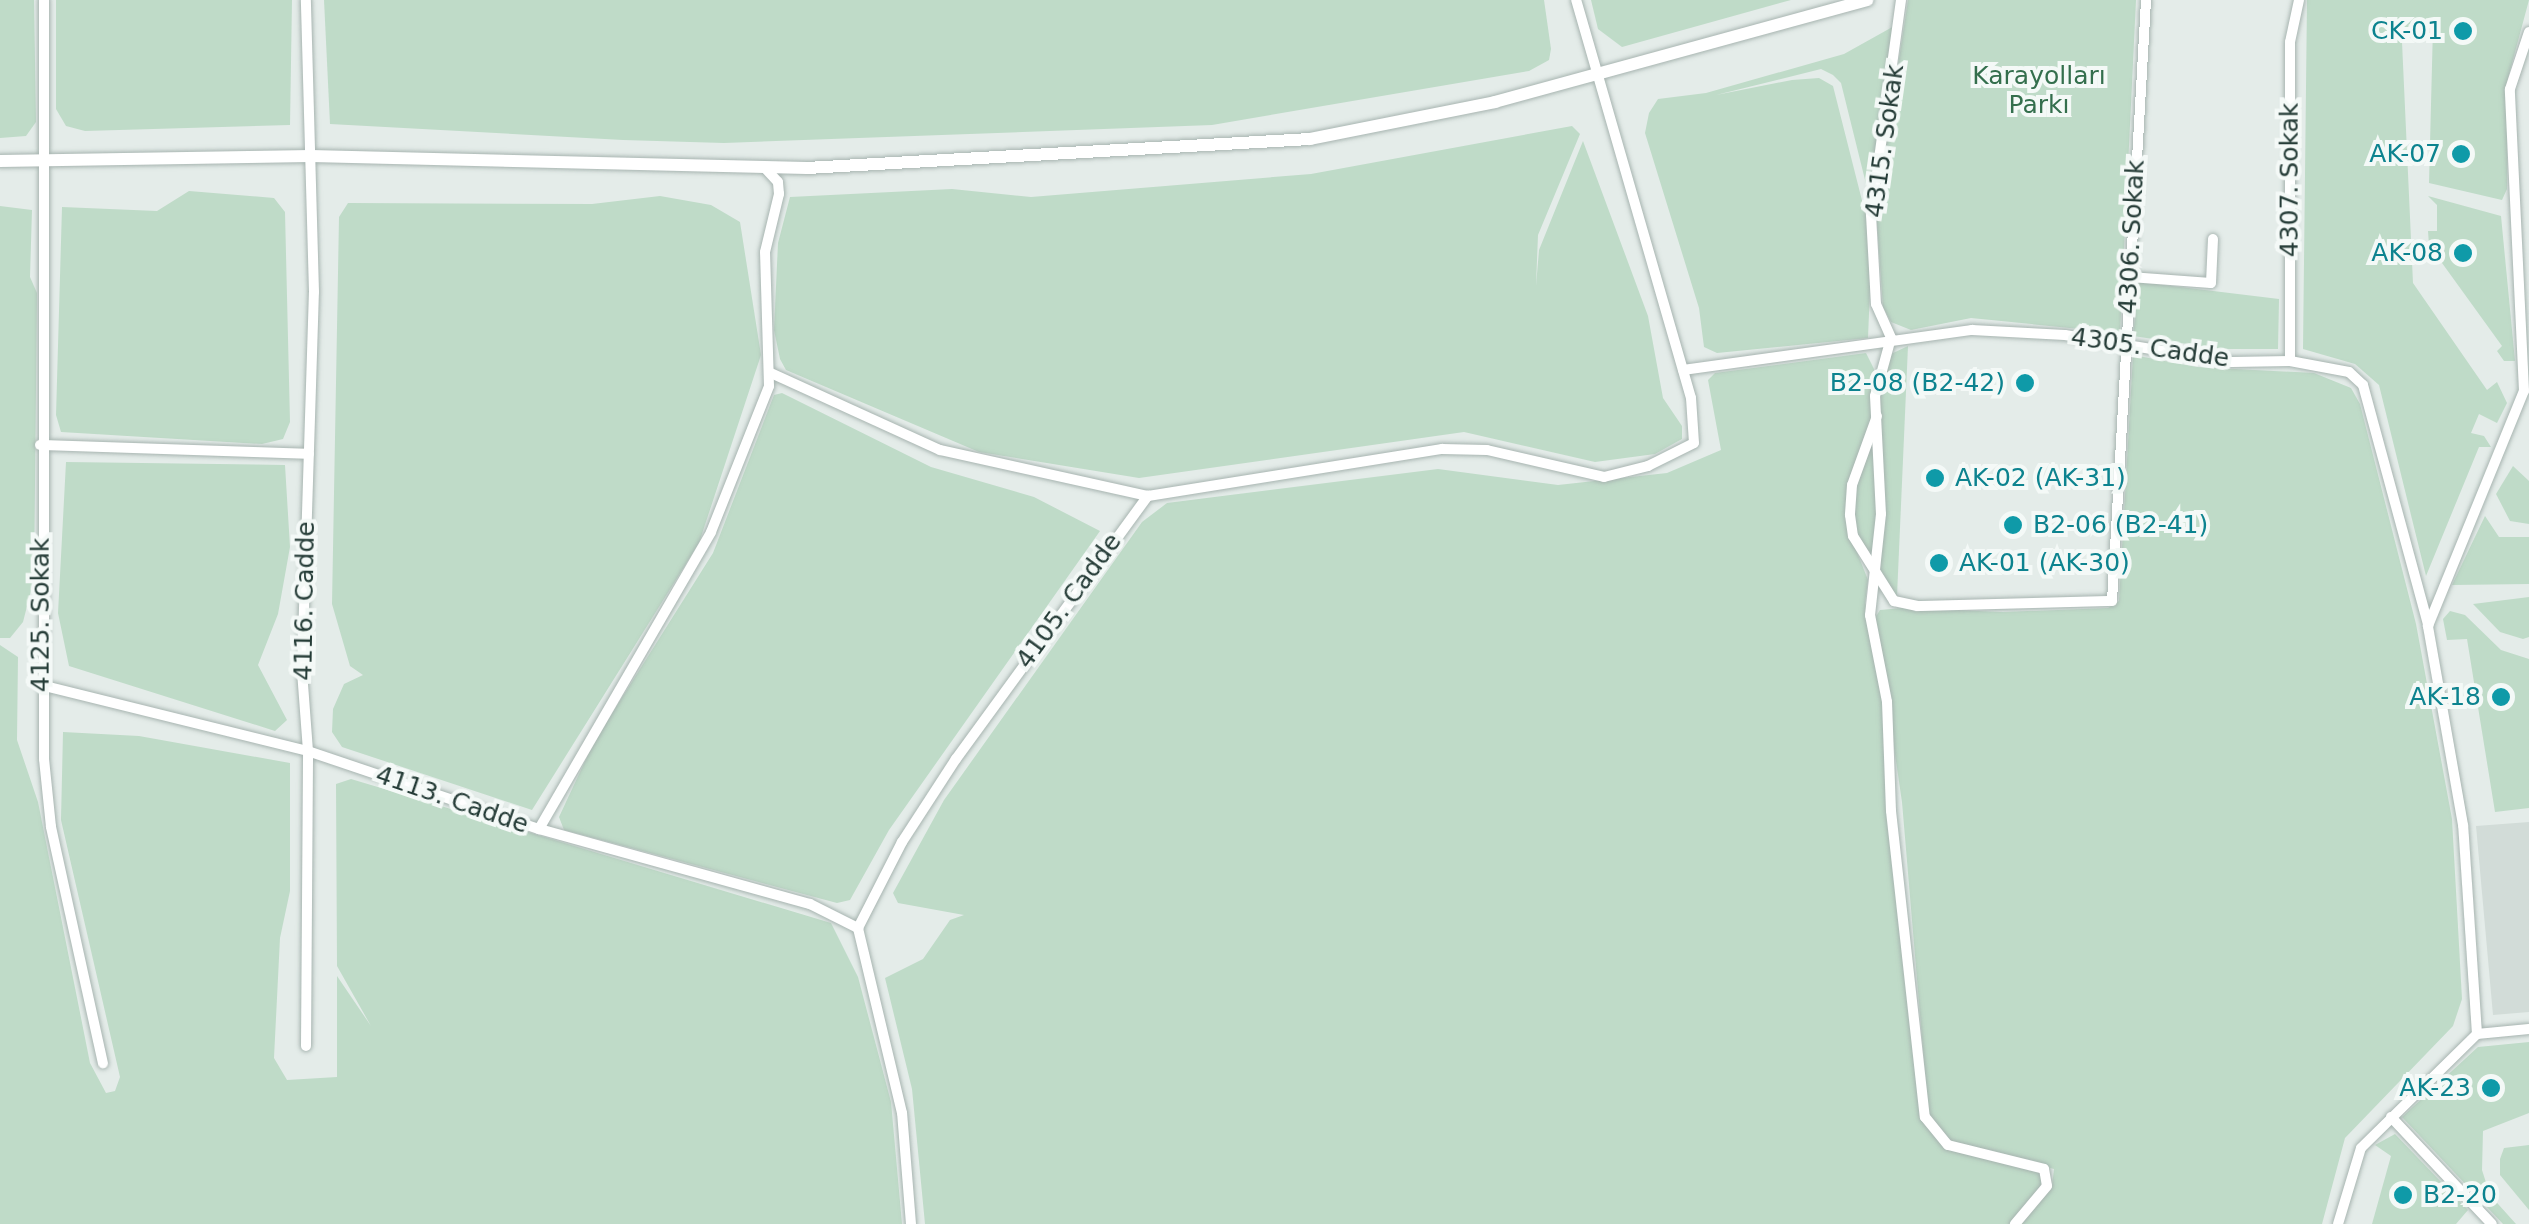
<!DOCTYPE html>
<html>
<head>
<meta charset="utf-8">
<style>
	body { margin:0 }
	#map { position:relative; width:2529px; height:1224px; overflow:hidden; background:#e4ece9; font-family:"DejaVu Sans",sans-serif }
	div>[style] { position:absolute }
	.built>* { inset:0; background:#d2dcd8 }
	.green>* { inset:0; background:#bfdbc8 }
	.roads { filter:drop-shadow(0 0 2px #a7b4b0) drop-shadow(0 0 2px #a7b4b0) }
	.minor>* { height:10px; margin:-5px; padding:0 5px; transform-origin:5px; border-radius:5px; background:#fff }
	.tertiary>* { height:12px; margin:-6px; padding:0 6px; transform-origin:6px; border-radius:6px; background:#fff }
	.dots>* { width:28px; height:28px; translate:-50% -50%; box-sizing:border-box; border:5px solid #f4f9f7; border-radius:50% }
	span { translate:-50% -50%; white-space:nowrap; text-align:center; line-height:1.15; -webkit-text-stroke:8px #f4f9f7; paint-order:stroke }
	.culture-label { font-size:25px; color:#0d838f }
	.right { translate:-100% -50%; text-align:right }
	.left { translate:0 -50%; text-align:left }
	.park-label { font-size:25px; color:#346f4d }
	.street-label { font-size:25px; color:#253c37 }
</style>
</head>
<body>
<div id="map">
	<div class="built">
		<div style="clip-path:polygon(2529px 822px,2529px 1012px,2493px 1015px,2476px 826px)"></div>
	</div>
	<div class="green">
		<div style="clip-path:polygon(0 0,34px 0,36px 122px,26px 136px,0 138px)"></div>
		<div style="clip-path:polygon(56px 0,292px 0,290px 125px,85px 131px,66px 126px,56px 109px)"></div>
		<div style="clip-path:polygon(324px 0,1544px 0,1551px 49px,1549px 60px,1529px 71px,1212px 125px,724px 143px,623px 140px,330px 124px)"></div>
		<div style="clip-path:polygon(1591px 0,1791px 0,1622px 47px,1598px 29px)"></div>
		<div style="clip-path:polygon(1908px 0,2136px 0,2120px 333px,1971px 318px,1911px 330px,1891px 322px,1883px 307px,1876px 209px)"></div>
		<div style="clip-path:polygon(2307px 0,2529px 0,2508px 78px,2507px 189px,2502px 200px,2429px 183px,2433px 26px,2409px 24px,2402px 42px,2413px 283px,2487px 390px,2497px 382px,2507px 403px,2497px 423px,2479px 414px,2471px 433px,2484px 436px,2491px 447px,2479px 447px,2426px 576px,2379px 385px,2355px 364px,2303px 349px)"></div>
		<div style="clip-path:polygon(1896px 25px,1869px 196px,1841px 83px,1833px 75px,1821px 69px,1716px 95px,1792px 80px,1819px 78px,1833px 86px,1872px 240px,1868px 338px,1717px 353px,1704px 347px,1699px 308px,1645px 133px,1649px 113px,1658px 99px,1706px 93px,1844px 54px)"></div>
		<div style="clip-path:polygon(1572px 126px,1580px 134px,1538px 235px,1536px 286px,1539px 250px,1583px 141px,1648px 316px,1663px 398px,1682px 426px,1682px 439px,1655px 454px,1595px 462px,1464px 432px,1139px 478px,979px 452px,786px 370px,780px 359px,774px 330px,778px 243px,790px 197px,952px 189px,1031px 197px,1311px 174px)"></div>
		<div style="clip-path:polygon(189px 191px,274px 198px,285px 212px,290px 422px,283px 439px,262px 444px,61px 432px,56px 415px,62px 207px,157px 211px)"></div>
		<div style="clip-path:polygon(660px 196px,711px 205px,740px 222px,761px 355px,699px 543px,532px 810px,342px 747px,332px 732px,333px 709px,344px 684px,363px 675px,350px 666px,332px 604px,339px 217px,348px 203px,592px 204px)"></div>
		<div style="clip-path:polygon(2428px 196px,2501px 216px,2515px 361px,2504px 361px,2497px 351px,2502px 346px,2429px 245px,2428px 231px,2437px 231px,2437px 205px)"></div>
		<div style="clip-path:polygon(0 206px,32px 210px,30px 277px,37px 293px,34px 579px,23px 622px,10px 638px,0 638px)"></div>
		<div style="clip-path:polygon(2139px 282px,2279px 299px,2278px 349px,2221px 349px,2133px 336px)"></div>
		<div style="clip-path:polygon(1908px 346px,1897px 596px,1881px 576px,1880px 405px,1883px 369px,1891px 354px)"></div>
		<div style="clip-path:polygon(1866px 353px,1874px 369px,1870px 426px,1846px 503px,1849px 532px,1868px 580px,1865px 603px,1881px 681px,1923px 1121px,1945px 1147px,2041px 1170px,2041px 1187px,2011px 1224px,925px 1224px,912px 1089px,885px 978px,923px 959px,950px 920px,964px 915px,898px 903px,893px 893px,944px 800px,1142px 522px,1167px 503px,1438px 469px,1558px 485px,1667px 473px,1721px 450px,1708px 380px,1715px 373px)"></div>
		<div style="clip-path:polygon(2133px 355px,2197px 367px,2314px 373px,2351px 388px,2360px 404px,2416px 624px,2452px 819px,2462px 999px,2453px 1026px,2345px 1138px,2322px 1224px,2021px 1224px,2052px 1186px,2054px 1169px,1953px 1142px,1929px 1121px,1902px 802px,1875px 618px,1880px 610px,1902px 608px,2003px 612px,2108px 608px,2119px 601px)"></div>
		<div style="clip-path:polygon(782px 393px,931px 467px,1034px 497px,1100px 531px,889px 830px,850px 900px,837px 903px,564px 830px,559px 817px,594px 742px,713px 553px,774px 395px)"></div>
		<div style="clip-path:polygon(1876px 434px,1876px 539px,1873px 553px,1861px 547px,1853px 528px,1853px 494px)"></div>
		<div style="clip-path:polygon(66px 462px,285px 465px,290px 547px,278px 614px,258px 665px,287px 720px,275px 731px,69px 666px,58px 613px)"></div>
		<div style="clip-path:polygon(2513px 466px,2529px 481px,2529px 524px,2510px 521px,2496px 494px)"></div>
		<div style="clip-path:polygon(2485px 516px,2499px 537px,2529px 537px,2529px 584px,2452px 585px)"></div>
		<div style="clip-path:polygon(2529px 597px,2529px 637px,2523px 639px,2500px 632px,2473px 604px)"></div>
		<div style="clip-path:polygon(2450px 611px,2465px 615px,2501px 650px,2529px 659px,2529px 808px,2495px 812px,2467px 639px,2447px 640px,2443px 619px)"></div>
		<div style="clip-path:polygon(0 645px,18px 657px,17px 740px,38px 802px,90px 1063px,106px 1093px,115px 1091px,120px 1077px,61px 820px,63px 732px,139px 736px,290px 763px,290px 891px,280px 938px,274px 1058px,287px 1080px,337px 1077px,337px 976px,371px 1026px,337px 966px,336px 784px,351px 779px,831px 923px,858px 977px,891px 1102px,902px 1224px,0 1224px)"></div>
		<div style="clip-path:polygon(2529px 1042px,2529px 1113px,2483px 1131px,2482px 1170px,2490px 1195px,2516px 1224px,2503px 1224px,2402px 1117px,2478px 1047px)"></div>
		<div style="clip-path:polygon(2395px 1134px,2468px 1210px,2456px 1224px,2372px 1224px,2391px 1156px,2375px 1145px)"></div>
		<div style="clip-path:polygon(2529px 1145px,2529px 1210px,2500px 1175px,2500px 1159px,2504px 1148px)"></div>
	</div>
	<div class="roads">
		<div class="minor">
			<div style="left:44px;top:0;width:759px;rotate:90deg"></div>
			<div style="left:44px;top:759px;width:68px;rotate:84.1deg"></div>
			<div style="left:51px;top:827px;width:242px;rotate:77.6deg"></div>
			<div style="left:1901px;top:0;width:217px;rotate:97.9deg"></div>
			<div style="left:1871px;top:215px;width:89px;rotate:86.8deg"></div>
			<div style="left:1876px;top:304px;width:37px;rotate:66deg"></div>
			<div style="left:1891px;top:338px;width:60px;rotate:105.4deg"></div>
			<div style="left:1875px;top:396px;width:118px;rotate:87.1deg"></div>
			<div style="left:1881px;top:514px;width:102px;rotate:96.2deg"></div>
			<div style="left:1870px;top:615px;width:89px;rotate:78.9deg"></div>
			<div style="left:1887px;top:702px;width:109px;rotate:87.9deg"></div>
			<div style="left:1891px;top:811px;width:308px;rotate:83.7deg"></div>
			<div style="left:1925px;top:1117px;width:36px;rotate:51deg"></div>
			<div style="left:1948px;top:1145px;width:99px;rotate:14deg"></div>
			<div style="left:2044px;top:1169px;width:17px;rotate:80deg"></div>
			<div style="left:2047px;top:1186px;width:50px;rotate:130.1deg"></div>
			<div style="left:2130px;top:277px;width:81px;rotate:4.2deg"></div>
			<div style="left:2211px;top:283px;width:44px;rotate:-87.4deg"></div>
			<div style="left:2290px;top:361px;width:319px;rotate:-90deg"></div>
			<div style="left:2290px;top:42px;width:43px;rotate:-77.9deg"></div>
			<div style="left:1683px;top:370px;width:292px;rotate:-7.9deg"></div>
			<div style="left:1972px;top:330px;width:93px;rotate:3.1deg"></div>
			<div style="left:2065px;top:335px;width:169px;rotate:9.2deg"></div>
			<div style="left:2232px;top:362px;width:58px;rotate:-1deg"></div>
			<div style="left:2290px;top:361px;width:60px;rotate:10.6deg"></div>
			<div style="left:2349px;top:372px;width:19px;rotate:43deg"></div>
			<div style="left:2363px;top:385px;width:249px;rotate:74.8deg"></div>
			<div style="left:771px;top:373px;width:186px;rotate:24.5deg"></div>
			<div style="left:940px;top:450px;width:213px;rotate:12.5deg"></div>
			<div style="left:1877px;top:416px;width:73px;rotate:109.9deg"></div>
			<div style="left:1852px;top:485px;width:30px;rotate:94deg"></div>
			<div style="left:1850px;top:515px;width:21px;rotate:82deg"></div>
			<div style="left:1853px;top:536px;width:77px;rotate:57.8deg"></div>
			<div style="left:1894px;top:601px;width:24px;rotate:12deg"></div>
			<div style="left:1917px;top:606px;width:195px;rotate:-1.5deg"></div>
			<div style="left:2112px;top:601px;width:602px;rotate:-86.76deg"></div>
			<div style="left:40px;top:445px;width:269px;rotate:1.9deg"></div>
			<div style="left:41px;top:685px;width:275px;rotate:13.9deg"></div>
			<div style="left:308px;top:751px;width:244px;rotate:18.7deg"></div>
			<div style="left:539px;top:829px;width:281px;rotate:15.5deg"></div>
			<div style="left:810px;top:904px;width:54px;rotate:26.6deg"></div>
			<div style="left:539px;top:829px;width:343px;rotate:-59.9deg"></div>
			<div style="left:711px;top:532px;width:157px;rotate:-68.3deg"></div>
			<div style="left:769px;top:386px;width:134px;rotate:-91.7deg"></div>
			<div style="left:765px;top:252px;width:60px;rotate:-76.4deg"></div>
			<div style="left:779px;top:194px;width:12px;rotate:-95deg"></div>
			<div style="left:778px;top:182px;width:21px;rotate:-133deg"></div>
			<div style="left:2477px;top:1034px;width:209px;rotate:-93.8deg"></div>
			<div style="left:2463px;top:825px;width:202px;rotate:-100deg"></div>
			<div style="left:2428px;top:626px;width:254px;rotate:-67.8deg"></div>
			<div style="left:2524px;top:391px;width:302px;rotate:-92.7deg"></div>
			<div style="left:2510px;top:89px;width:60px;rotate:-71.6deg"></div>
			<div style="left:306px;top:1046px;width:295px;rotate:-89.6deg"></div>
			<div style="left:308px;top:751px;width:79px;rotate:-94.3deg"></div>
			<div style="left:302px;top:672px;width:380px;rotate:-88.2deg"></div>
			<div style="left:314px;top:292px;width:292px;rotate:-91.6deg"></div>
			<div style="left:2391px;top:1117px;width:147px;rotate:46.7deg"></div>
			<div style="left:911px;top:1224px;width:111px;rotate:-94.6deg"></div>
			<div style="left:902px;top:1113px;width:190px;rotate:-103.4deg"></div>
			<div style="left:858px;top:928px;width:97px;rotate:-62.9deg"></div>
			<div style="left:902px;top:842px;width:99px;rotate:-57deg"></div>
			<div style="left:956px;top:759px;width:326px;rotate:-53.9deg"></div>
			<div style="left:1148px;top:496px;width:298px;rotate:-9.1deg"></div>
			<div style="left:1442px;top:449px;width:45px;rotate:1.3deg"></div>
			<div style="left:1487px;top:450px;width:120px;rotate:13deg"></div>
			<div style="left:1604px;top:477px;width:45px;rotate:-14deg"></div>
			<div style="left:1648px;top:466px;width:51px;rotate:-26.6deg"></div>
			<div style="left:1694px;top:443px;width:45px;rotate:-93.8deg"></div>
			<div style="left:1691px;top:398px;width:414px;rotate:-106.1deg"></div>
			<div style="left:2338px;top:1224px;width:79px;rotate:-73.2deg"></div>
			<div style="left:2361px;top:1148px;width:163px;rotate:-44.5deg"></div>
			<div style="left:2477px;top:1034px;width:52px;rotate:-5.5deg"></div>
		</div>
		<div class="tertiary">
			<div style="left:0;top:161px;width:311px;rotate:-0.9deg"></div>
			<div style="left:311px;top:156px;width:496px;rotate:1.4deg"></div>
			<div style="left:807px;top:168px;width:504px;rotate:-3.3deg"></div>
			<div style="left:1310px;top:139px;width:189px;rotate:-11.3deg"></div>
			<div style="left:1495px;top:102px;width:386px;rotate:-15.3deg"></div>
		</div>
	</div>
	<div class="dots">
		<div style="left:2463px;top:31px;background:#0f9aa8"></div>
		<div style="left:2461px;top:154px;background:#0f9aa8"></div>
		<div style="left:2463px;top:253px;background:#0f9aa8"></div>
		<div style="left:2025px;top:383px;background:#0f9aa8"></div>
		<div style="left:1935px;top:478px;background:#0f9aa8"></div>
		<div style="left:2013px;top:525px;background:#0f9aa8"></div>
		<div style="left:1939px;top:563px;background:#0f9aa8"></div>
		<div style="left:2501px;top:697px;background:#0f9aa8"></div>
		<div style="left:2491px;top:1088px;background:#0f9aa8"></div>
		<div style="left:2403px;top:1195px;background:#0f9aa8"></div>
	</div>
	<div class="culture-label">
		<span class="right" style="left:2443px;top:31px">CK-01</span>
		<span class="right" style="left:2441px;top:154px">AK-07</span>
		<span class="right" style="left:2443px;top:253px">AK-08</span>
		<span class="right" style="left:2005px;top:383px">B2-08 (B2-42)</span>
		<span class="left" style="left:1955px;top:478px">AK-02 (AK-31)</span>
		<span class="left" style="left:2033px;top:525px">B2-06 (B2-41)</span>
		<span class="left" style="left:1959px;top:563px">AK-01 (AK-30)</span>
		<span class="right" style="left:2481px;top:697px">AK-18</span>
		<span class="right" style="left:2471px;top:1088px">AK-23</span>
		<span class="left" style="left:2423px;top:1195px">B2-20</span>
	</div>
	<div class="park-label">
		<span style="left:2039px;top:91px">Karayolları<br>Parkı</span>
	</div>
	<div class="street-label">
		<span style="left:1885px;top:141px;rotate:-82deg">4315. Sokak</span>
		<span style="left:2290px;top:180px;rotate:-90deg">4307. Sokak</span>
		<span style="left:2132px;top:237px;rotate:-87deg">4306. Sokak</span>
		<span style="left:2150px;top:348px;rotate:8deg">4305. Cadde</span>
		<span style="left:305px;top:601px;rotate:-89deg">4116. Cadde</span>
		<span style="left:1069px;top:601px;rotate:-54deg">4105. Cadde</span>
		<span style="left:41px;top:615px;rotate:-90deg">4125. Sokak</span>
		<span style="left:452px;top:800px;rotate:19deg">4113. Cadde</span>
	</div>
</div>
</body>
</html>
